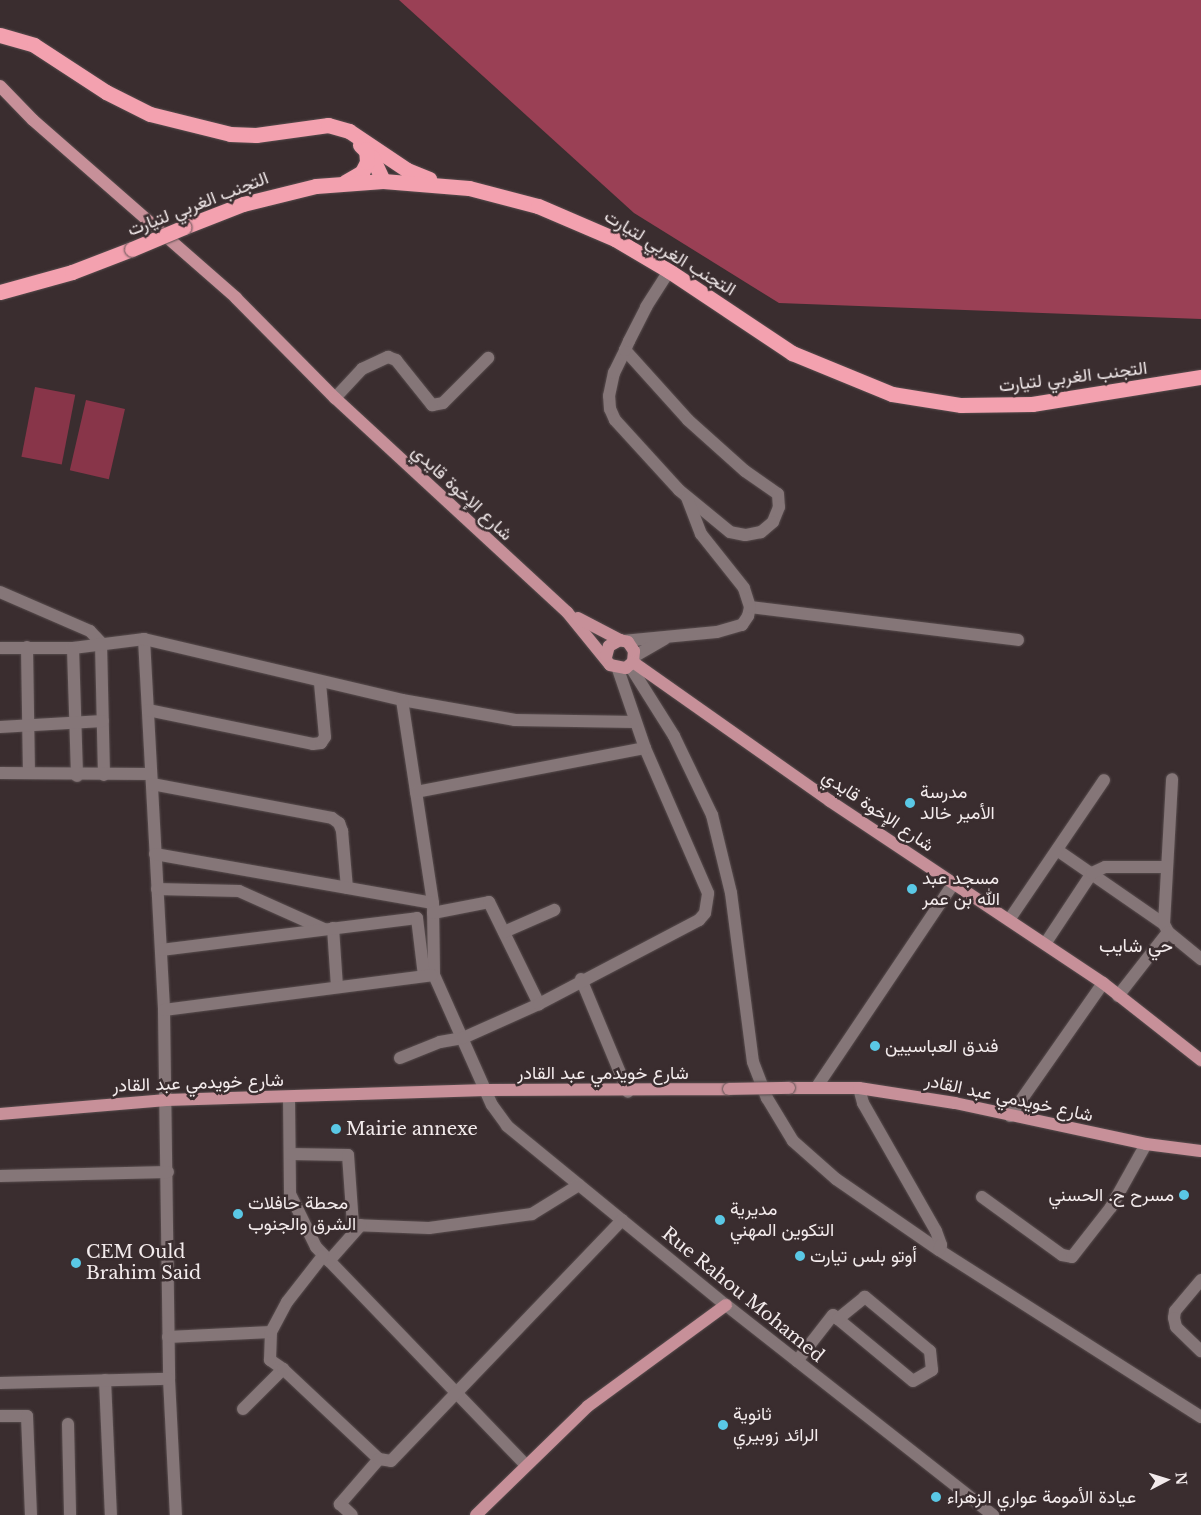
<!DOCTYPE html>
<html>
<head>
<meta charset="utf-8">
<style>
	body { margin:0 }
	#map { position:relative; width:1201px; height:1515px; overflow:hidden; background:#3a2d2f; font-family:"Libre Baskerville",Vazirmatn,serif }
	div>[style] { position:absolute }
	.green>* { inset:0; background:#883549; transform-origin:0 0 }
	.forest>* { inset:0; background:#9a4055 }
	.roads { filter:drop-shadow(0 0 1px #584d4e) drop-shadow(0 0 1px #584d4e) }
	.minor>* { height:12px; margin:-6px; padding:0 6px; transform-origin:6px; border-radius:6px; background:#857678 }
	.major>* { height:12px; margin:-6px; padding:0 6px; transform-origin:6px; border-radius:6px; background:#c79099 }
	.highway>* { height:15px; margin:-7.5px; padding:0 7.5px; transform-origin:7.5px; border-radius:7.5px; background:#f3a1af }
	.bridges { filter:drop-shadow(0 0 1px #584d4e) drop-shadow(0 0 1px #584d4e) }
	.major-bridge>* { height:12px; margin:-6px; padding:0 6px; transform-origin:6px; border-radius:6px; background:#c79099 }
	.highway-bridge>* { height:15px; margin:-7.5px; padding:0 7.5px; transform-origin:7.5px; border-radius:7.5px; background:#f3a1af }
	.dots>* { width:14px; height:14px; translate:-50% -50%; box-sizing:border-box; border:2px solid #3a2d2f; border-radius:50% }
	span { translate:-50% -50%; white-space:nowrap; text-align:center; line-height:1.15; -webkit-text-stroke:5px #3a2d2f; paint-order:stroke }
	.street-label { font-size:18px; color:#f3ebec }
	.poi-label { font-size:18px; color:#f3ebec }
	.left { translate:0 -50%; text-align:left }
	.right { translate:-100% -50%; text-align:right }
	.neighbourhood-label { font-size:19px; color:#f3ebec }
	.north { position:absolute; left:1141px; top:1455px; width:50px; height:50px; -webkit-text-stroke:4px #3a2d2f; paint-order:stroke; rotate:85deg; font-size:14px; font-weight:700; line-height:20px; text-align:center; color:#f3ebec }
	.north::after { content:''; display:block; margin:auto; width:18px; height:22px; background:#f3ebec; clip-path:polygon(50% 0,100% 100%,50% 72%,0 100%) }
</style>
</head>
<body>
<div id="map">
	<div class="green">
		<div style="left:35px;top:387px;width:41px;height:71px;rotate:11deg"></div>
		<div style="left:86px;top:400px;width:40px;height:72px;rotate:13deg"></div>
	</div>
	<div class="forest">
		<div style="clip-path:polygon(399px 0,1201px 0,1201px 319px,779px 303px,634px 213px)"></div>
	</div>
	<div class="roads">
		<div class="minor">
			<div style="left:625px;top:350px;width:94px;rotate:48deg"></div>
			<div style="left:688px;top:420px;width:76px;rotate:41.8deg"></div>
			<div style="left:745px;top:471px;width:40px;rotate:34.9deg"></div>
			<div style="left:778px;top:494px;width:13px;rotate:86deg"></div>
			<div style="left:779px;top:507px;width:16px;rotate:112deg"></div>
			<div style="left:773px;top:522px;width:16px;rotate:140deg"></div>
			<div style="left:761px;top:532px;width:16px;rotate:169deg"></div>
			<div style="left:745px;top:535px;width:15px;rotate:-169deg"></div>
			<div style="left:730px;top:532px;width:66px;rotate:-140.5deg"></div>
			<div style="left:679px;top:490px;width:95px;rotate:-132.4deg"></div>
			<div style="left:615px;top:420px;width:12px;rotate:-114deg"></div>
			<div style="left:610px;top:409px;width:13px;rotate:-94deg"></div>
			<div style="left:609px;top:396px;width:24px;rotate:-78deg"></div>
			<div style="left:614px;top:373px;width:25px;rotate:-64deg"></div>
			<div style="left:625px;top:350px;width:10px;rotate:-66deg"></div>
			<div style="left:629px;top:341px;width:38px;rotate:-63deg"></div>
			<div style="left:646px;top:307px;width:43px;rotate:-57.4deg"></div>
			<div style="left:335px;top:398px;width:40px;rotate:-47deg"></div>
			<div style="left:362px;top:369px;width:29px;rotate:-25deg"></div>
			<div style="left:388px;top:357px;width:9px;rotate:21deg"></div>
			<div style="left:396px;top:360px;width:58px;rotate:51.3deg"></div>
			<div style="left:432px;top:405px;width:11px;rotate:-10deg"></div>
			<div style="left:443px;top:403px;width:64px;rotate:-45deg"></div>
			<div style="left:0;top:592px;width:98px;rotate:23.4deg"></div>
			<div style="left:90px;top:631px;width:16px;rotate:47deg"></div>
			<div style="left:101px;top:643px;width:132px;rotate:88.7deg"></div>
			<div style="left:750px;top:607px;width:270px;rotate:7deg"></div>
			<div style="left:144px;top:639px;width:372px;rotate:86.9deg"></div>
			<div style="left:164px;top:1010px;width:369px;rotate:89.2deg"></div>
			<div style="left:169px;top:1379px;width:136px;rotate:87.1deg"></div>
			<div style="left:623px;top:641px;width:94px;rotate:-5.5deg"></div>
			<div style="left:717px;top:632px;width:26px;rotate:-16deg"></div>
			<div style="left:742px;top:625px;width:11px;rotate:-56deg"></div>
			<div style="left:748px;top:616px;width:9px;rotate:-77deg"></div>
			<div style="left:750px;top:607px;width:20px;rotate:-108deg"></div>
			<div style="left:744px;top:588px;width:69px;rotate:-128.5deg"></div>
			<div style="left:701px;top:534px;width:39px;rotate:-111deg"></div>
			<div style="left:27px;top:647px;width:126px;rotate:89.1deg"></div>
			<div style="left:0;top:648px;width:73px"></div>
			<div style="left:73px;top:648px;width:72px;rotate:-7.2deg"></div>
			<div style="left:144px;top:639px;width:265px;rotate:13.3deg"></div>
			<div style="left:402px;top:700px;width:115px;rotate:10deg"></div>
			<div style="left:515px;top:720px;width:120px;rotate:1deg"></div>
			<div style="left:73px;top:648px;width:128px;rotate:88.2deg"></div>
			<div style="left:635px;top:656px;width:34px;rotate:-30deg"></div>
			<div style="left:630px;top:666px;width:83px;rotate:57.8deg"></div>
			<div style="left:674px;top:736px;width:88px;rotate:64.3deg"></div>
			<div style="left:712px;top:815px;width:80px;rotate:76.3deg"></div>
			<div style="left:731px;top:893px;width:170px;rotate:82.6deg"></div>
			<div style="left:753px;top:1062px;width:39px;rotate:69deg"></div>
			<div style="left:767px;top:1098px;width:50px;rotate:58.8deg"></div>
			<div style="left:793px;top:1141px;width:57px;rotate:41.5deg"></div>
			<div style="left:836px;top:1179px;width:125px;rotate:34.6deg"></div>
			<div style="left:939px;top:1250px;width:311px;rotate:32.5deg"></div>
			<div style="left:402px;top:700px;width:205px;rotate:81.3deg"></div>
			<div style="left:433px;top:903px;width:72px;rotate:89.2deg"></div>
			<div style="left:434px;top:975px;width:142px;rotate:66deg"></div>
			<div style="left:492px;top:1105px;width:26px;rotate:54deg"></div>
			<div style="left:507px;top:1126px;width:283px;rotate:39.3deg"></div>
			<div style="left:726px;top:1305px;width:340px;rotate:38.2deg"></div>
			<div style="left:148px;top:710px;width:168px;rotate:11.6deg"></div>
			<div style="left:313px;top:744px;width:8px;rotate:-7deg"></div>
			<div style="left:321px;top:743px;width:7px;rotate:-56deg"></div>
			<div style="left:325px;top:737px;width:54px;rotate:-95.3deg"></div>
			<div style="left:0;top:727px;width:103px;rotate:-3.3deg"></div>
			<div style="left:0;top:773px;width:151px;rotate:0.4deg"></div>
			<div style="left:152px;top:784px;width:183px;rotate:10.7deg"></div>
			<div style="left:332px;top:818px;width:9px;rotate:36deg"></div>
			<div style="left:339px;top:823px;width:9px;rotate:69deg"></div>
			<div style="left:342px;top:831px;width:57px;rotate:85deg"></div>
			<div style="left:416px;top:792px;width:233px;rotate:-10.9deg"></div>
			<div style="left:1057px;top:850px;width:130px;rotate:34.7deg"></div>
			<div style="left:1164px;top:924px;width:9px;rotate:63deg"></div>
			<div style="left:1168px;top:932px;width:43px;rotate:39.3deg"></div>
			<div style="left:155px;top:854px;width:282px;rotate:10deg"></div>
			<div style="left:157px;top:889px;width:82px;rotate:1.4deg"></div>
			<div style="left:239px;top:891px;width:93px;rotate:24.1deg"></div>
			<div style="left:433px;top:913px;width:57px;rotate:-11.1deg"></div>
			<div style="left:489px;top:902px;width:114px;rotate:63.9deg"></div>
			<div style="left:1009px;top:920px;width:169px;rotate:-55.8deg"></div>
			<div style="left:1164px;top:924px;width:145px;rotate:-86.8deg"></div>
			<div style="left:333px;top:928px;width:59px;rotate:86.1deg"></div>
			<div style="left:504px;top:932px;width:55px;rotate:-23.7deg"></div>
			<div style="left:1045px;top:944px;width:85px;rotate:-56.5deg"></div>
			<div style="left:1092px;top:873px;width:14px;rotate:-25deg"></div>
			<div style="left:1105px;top:867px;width:61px"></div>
			<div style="left:161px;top:950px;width:258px;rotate:-7.1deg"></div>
			<div style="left:417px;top:918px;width:58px;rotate:83.1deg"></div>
			<div style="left:581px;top:979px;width:122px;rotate:67.4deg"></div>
			<div style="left:1118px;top:996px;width:81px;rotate:-52deg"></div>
			<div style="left:164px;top:1010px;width:270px;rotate:-7.4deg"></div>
			<div style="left:400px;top:1058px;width:43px;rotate:-21.8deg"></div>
			<div style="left:440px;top:1042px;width:23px;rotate:-10deg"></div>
			<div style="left:463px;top:1038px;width:83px;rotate:-24.1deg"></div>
			<div style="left:539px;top:1004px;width:181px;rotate:-27.7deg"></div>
			<div style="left:699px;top:920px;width:9px;rotate:-49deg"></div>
			<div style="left:705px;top:913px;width:20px;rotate:-81deg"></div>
			<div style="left:708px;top:893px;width:158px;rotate:-113.5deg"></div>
			<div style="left:645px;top:748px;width:83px;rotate:-108.9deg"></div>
			<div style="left:816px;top:1088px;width:246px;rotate:-56.1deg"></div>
			<div style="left:859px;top:1088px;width:16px;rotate:75deg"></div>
			<div style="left:863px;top:1103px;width:147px;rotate:60.3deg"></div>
			<div style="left:936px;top:1231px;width:15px;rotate:70deg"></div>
			<div style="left:941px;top:1245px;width:5px;rotate:112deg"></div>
			<div style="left:289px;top:1097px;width:97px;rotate:89.4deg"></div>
			<div style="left:290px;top:1194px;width:59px;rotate:63.9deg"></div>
			<div style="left:316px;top:1247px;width:303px;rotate:46.1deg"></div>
			<div style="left:1010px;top:1116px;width:162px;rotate:-55deg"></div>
			<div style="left:290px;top:1154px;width:58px;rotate:1deg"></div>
			<div style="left:348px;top:1155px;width:70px;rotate:85.9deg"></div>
			<div style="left:353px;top:1225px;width:76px;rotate:2.3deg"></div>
			<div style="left:429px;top:1228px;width:104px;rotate:-7.7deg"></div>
			<div style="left:532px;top:1214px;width:55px;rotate:-31.7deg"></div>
			<div style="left:0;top:1176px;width:168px;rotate:-1.4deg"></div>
			<div style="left:982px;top:1197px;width:99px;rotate:35.9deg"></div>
			<div style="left:1062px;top:1255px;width:10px;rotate:11deg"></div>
			<div style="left:1072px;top:1257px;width:63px;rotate:-52deg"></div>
			<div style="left:1111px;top:1207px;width:72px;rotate:-60.9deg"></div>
			<div style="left:329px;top:1261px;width:48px;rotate:-48.4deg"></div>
			<div style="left:1201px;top:1280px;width:40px;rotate:130deg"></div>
			<div style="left:1175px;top:1311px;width:7px;rotate:98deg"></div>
			<div style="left:1174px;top:1318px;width:9px;rotate:77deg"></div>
			<div style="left:1176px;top:1327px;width:35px;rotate:44deg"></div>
			<div style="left:168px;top:1337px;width:103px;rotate:-2.8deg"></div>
			<div style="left:797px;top:1361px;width:58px;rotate:-52deg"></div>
			<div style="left:833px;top:1315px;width:6px;rotate:39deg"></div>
			<div style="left:838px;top:1319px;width:97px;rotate:39.6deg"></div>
			<div style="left:913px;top:1381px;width:22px;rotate:-30deg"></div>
			<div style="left:932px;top:1370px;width:19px;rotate:-96deg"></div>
			<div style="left:930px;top:1351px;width:85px;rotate:-140.3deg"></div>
			<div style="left:865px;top:1297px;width:35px;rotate:141deg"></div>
			<div style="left:283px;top:1369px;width:16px;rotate:-145deg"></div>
			<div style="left:270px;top:1360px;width:28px;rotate:-88deg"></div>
			<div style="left:271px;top:1332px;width:34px;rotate:-62deg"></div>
			<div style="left:287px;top:1302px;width:58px;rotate:-52deg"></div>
			<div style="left:105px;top:1380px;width:135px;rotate:87.5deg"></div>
			<div style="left:0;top:1383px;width:169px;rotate:-1.4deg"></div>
			<div style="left:243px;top:1409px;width:57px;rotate:-45deg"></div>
			<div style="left:283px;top:1369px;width:132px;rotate:43.2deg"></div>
			<div style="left:379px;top:1459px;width:60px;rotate:130.9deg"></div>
			<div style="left:340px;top:1504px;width:16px;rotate:43deg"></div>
			<div style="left:0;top:1416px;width:27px"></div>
			<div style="left:27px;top:1416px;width:99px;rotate:87.7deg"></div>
			<div style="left:68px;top:1424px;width:91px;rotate:88.7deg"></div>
			<div style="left:379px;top:1459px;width:12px;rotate:9deg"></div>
			<div style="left:391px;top:1461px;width:334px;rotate:-46.2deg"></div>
		</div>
		<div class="major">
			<div style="left:0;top:86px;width:47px;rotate:45.9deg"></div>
			<div style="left:33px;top:120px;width:270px;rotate:41.2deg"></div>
			<div style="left:236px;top:298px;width:141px;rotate:45.3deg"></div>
			<div style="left:335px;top:398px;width:316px;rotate:42.7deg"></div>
			<div style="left:567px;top:612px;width:68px;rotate:50.9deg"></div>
			<div style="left:610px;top:665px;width:16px;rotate:11deg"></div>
			<div style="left:626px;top:668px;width:9px;rotate:-41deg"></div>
			<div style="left:633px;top:662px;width:11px;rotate:-85deg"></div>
			<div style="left:634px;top:651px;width:11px;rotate:-124deg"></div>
			<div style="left:628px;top:642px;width:8px;rotate:-166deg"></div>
			<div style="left:620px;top:640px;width:13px;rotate:151deg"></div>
			<div style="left:609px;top:646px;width:11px;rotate:105deg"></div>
			<div style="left:578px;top:618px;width:47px;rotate:27.6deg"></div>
			<div style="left:633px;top:662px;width:241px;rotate:35.2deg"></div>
			<div style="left:830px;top:801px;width:328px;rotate:33.7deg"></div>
			<div style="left:1103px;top:983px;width:125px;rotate:38.2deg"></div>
			<div style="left:789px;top:1088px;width:70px"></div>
			<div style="left:859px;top:1088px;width:97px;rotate:8.9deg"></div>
			<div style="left:955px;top:1103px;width:195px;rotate:12.1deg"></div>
			<div style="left:1146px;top:1144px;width:55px;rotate:7.3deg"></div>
			<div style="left:0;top:1114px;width:167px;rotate:-4.8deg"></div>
			<div style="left:166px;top:1100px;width:320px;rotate:-1.8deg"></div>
			<div style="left:486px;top:1090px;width:243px;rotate:-0.2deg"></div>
			<div style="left:476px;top:1515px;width:156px;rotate:-44.2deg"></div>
			<div style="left:588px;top:1406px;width:171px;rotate:-36.2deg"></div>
		</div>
		<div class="highway">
			<div style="left:0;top:35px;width:35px;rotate:16deg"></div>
			<div style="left:34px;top:45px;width:86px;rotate:33.1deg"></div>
			<div style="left:106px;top:92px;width:49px;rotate:26.6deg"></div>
			<div style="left:150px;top:114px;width:82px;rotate:14deg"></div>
			<div style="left:230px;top:134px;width:26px;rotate:2deg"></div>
			<div style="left:256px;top:135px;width:73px;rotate:-7.9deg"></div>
			<div style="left:328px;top:125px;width:22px;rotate:16deg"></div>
			<div style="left:349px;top:131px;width:70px;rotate:33.9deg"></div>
			<div style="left:407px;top:170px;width:24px;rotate:22deg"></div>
			<div style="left:360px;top:145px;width:17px;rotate:45deg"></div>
			<div style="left:372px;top:157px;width:26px;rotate:65deg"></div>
			<div style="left:345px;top:182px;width:20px;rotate:-30deg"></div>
			<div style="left:362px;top:172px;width:11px;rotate:-63deg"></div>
			<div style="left:367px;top:162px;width:13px;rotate:-94deg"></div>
			<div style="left:184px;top:227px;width:63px;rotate:-21.3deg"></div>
			<div style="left:243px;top:204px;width:75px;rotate:-13.9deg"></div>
			<div style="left:316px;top:186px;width:67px;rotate:-4.3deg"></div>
			<div style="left:383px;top:181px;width:86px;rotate:4.7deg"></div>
			<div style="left:469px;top:188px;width:71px;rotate:14.6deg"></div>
			<div style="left:538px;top:206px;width:84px;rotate:23.2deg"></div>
			<div style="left:615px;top:239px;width:63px;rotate:30.7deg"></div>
			<div style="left:669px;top:271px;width:148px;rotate:33.7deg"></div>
			<div style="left:792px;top:353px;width:108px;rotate:22.3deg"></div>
			<div style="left:892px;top:394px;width:70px;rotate:9.1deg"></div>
			<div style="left:961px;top:405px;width:71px;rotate:-0.8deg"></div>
			<div style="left:1032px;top:404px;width:171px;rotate:-9.1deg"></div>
			<div style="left:0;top:292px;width:75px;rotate:-15.5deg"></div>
			<div style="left:72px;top:272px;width:64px;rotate:-21deg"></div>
		</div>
	</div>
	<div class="bridges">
		<div class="major-bridge">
			<div style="left:729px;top:1089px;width:60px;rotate:-1deg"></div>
		</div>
		<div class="highway-bridge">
			<div style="left:132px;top:249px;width:56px;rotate:-22.9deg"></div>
		</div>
	</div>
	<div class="dots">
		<div style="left:910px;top:803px;background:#5ac8e5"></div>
		<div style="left:912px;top:889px;background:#5ac8e5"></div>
		<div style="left:875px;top:1046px;background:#5ac8e5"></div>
		<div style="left:336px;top:1129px;background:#5ac8e5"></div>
		<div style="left:1184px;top:1195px;background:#5ac8e5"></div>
		<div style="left:238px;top:1214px;background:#5ac8e5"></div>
		<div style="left:720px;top:1220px;background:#5ac8e5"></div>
		<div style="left:800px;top:1256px;background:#5ac8e5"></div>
		<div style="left:76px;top:1263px;background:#5ac8e5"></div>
		<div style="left:723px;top:1425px;background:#5ac8e5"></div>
		<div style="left:936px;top:1497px;background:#5ac8e5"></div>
	</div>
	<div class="street-label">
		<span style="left:198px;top:204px;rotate:-21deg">التجنب الغربي لتيارت</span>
		<span style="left:670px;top:253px;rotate:31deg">التجنب الغربي لتيارت</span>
		<span style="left:1073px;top:377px;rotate:-7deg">التجنب الغربي لتيارت</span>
		<span style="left:462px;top:493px;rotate:43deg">شارع الإخوة قايدي</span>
		<span style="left:878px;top:811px;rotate:34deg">شارع الإخوة قايدي</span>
		<span style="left:603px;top:1073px">شارع خويدمي عبد القادر</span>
		<span style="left:198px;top:1083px;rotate:-2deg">شارع خويدمي عبد القادر</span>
		<span style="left:1009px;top:1098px;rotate:12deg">شارع خويدمي عبد القادر</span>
		<span style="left:743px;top:1295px;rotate:39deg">Rue Rahou Mohamed</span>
	</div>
	<div class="poi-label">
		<span class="left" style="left:920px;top:803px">مدرسة<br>الأمير خالد</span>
		<span class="left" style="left:922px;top:889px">مسجد عبد<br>الله بن عمر</span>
		<span class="left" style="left:885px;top:1046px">فندق العباسيين</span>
		<span class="left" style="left:346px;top:1129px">Mairie annexe</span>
		<span class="right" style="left:1174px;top:1195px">مسرح ح. الحسني</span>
		<span class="left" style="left:248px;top:1214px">محطة حافلات<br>الشرق والجنوب</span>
		<span class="left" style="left:730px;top:1220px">مديرية<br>التكوين المهني</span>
		<span class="left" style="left:86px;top:1263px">CEM Ould<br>Brahim Said</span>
		<span class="left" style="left:810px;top:1256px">أوتو بلس تيارت</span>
		<span class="left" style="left:733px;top:1425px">ثانوية<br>الرائد زوبيري</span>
		<span class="left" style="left:947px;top:1497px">عيادة الأمومة عواري الزهراء</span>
	</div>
	<div class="neighbourhood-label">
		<span style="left:1136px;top:946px">حي شايب</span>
	</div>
	<div class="north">N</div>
</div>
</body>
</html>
